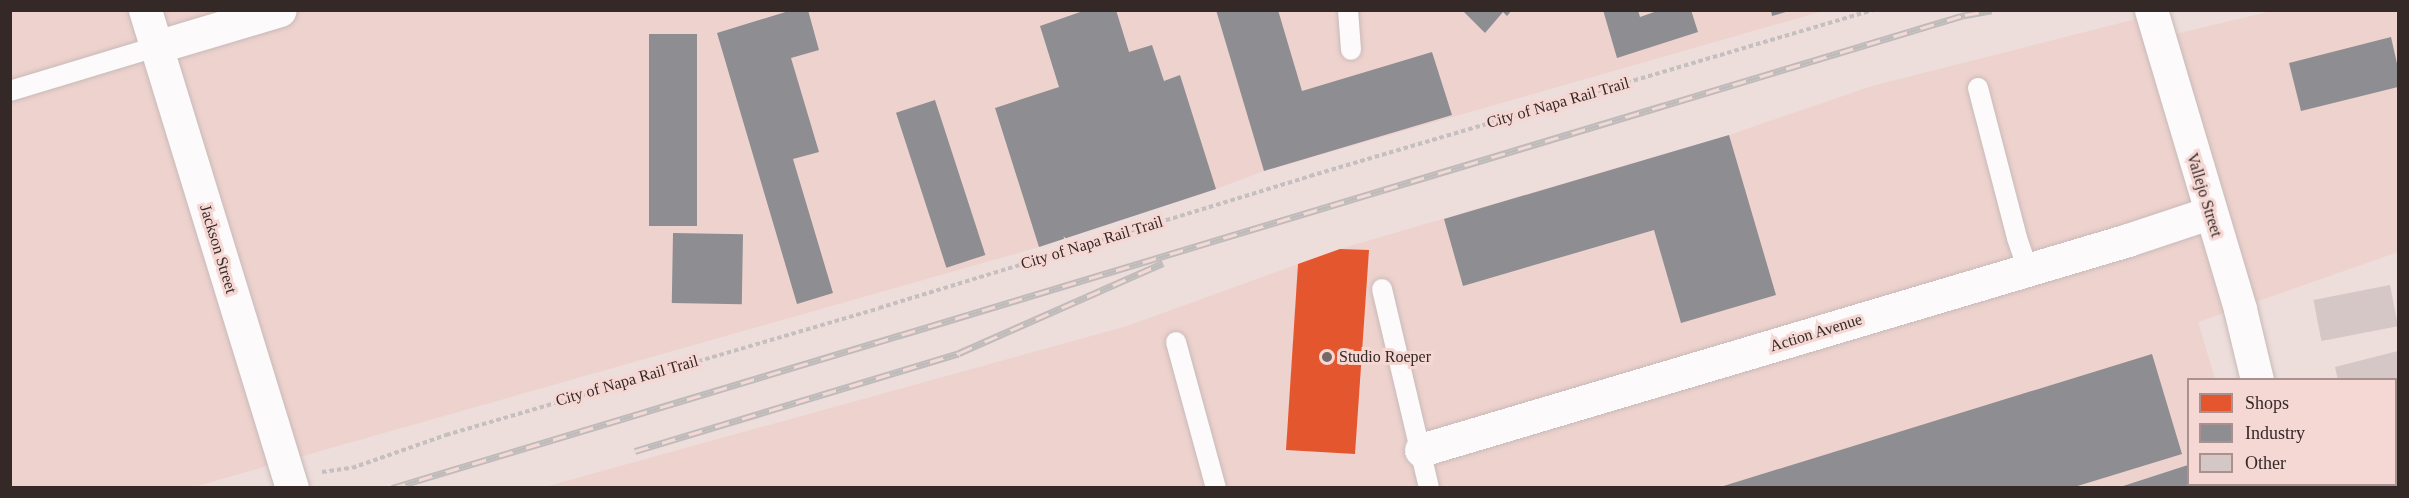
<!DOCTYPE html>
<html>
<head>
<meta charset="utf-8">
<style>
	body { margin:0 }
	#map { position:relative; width:2409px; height:498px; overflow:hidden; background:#eddddb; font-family:"Times New Roman",serif }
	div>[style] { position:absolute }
	.built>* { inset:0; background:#eed2ce }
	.shops>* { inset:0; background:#e4572e }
	.industry>* { inset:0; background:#8d8d92; transform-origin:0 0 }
	.building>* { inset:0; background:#d4c7c6; transform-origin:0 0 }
	.path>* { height:4px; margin-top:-2px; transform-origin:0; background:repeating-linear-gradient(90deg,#c5c0bf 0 4.5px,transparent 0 7.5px) }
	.roads { filter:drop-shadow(0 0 2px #c7bab8) drop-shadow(0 0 2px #c7bab8) }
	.service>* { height:20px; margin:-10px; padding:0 10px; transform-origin:10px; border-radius:10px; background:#fcfafa }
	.minor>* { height:33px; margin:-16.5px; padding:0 16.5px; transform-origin:16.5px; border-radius:16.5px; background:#fcfafa }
	.rail>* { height:7px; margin-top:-3.5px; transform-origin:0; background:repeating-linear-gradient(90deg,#f5d7d3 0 14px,#bfbbbb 0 28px); box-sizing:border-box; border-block:2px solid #bfbbbb }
	.dots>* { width:16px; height:16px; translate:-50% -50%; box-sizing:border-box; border:3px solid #f5d7d3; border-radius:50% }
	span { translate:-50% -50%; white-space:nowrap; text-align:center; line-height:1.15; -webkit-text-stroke:6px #f5d7d3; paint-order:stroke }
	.street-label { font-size:16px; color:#352928 }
	.poi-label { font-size:16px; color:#352928 }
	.left { translate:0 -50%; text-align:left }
	.frame { position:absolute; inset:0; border:12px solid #352928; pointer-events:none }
	.legend { position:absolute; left:2187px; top:378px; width:210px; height:108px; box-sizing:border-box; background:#f5d7d3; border:2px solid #a8918f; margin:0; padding:8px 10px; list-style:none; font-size:18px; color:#352928 }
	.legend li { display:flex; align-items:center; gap:12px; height:30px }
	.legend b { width:30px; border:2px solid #a8918f }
</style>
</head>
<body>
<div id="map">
	<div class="built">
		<div style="clip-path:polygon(10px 11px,1823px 11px,1264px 171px,1216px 189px,1039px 247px,190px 488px,11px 487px)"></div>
		<div style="clip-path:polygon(2272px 11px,2398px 11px,2398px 252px,2198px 322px,2215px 379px,2188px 380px,2188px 484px,2248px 485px,2248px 487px,541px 488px,1127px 326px,1340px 249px,1729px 135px,1872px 86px,2152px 15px,2159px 38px)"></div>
	</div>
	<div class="shops">
		<div style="clip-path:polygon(1340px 249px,1369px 250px,1355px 454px,1286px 450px,1298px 264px)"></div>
	</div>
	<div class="industry">
		<div style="clip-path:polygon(792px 10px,808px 10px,819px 50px,791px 58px,819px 152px,793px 159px,833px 293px,797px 304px,717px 33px)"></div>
		<div style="clip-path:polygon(1086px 10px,1116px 10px,1129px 52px,1152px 45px,1164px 81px,1180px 75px,1216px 189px,1039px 247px,995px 108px,1059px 87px,1040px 26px)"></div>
		<div style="clip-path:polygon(1216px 10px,1278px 10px,1302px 91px,1432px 52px,1452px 115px,1264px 171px)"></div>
		<div style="clip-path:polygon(1462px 10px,1512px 10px,1507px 16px,1503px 12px,1485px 33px)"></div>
		<div style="clip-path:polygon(1603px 10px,1638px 10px,1640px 17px,1660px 10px,1691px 10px,1698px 32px,1617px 58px)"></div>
		<div style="clip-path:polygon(1771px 10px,1789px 10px,1789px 11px,1772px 16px)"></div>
		<div style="left:649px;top:34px;width:48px;height:192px"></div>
		<div style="clip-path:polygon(2391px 37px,2398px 68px,2398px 87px,2301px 111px,2289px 63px)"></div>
		<div style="left:935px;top:100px;width:163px;height:41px;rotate:72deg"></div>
		<div style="clip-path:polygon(1729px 135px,1776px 295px,1681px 323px,1654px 230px,1463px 286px,1444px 219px)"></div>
		<div style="left:673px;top:233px;width:70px;height:70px;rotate:1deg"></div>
		<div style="clip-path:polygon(2152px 354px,2182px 454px,2071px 488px,1717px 488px)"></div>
		<div style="clip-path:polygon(2188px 465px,2188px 484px,2232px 484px,2232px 488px,2117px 488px)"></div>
	</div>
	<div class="building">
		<div style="left:2390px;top:285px;width:42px;height:78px;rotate:79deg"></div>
		<div style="clip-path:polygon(2398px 351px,2398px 392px,2396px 393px,2396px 380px,2338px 380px,2335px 367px)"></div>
		<div style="clip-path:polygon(2398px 458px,2398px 488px,2393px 488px,2396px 459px)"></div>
	</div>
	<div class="path">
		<div style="left:322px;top:472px;width:30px;rotate:-8deg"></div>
		<div style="left:352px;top:468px;width:100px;rotate:-19.3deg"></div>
		<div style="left:446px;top:435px;width:451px;rotate:-16.3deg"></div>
		<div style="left:879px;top:308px;width:451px;rotate:-17deg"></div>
		<div style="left:1310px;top:176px;width:587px;rotate:-16.43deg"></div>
	</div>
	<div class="roads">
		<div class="service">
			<div style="left:1348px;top:10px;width:40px;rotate:85.7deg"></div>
			<div style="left:1978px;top:88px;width:155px;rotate:75.4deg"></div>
			<div style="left:2017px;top:238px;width:34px;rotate:71deg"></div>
			<div style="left:10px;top:91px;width:152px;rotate:-16.8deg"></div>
			<div style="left:1382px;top:289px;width:204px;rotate:76.7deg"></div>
			<div style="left:1176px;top:342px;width:151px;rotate:74.7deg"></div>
		</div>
		<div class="minor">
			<div style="left:145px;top:10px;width:500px;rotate:72.91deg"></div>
			<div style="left:2151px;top:10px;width:312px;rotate:73.4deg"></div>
			<div style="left:2240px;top:309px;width:73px;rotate:76.5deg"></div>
			<div style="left:156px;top:47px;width:129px;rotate:-16.6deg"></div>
			<div style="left:1421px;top:450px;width:738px;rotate:-16.54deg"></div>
			<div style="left:2128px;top:240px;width:85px;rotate:-18.4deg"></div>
			<div style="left:2283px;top:484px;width:4px;rotate:76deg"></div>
		</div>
	</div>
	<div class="rail">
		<div style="left:635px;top:451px;width:338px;rotate:-16.8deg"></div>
		<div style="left:959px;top:353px;width:223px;rotate:-23.8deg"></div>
		<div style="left:392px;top:488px;width:1643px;rotate:-16.74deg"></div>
		<div style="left:1965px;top:15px;width:27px;rotate:-10deg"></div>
	</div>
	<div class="dots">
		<div style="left:1327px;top:357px;background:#756867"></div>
	</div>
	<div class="street-label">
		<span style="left:1558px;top:103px;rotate:-16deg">City of Napa Rail Trail</span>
		<span style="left:2204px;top:195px;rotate:73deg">Vallejo Street</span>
		<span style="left:1092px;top:243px;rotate:-17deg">City of Napa Rail Trail</span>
		<span style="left:218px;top:249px;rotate:73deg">Jackson Street</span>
		<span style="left:1816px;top:333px;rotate:-17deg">Action Avenue</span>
		<span style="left:627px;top:381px;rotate:-16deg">City of Napa Rail Trail</span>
	</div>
	<div class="poi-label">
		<span class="left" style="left:1339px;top:357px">Studio Roeper</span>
	</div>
	<div class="frame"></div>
	<ul class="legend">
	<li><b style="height:16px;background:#e4572e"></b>Shops</li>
	<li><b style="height:16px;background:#8d8d92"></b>Industry</li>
	<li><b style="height:16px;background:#d4c7c6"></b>Other</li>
	</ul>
</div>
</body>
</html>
